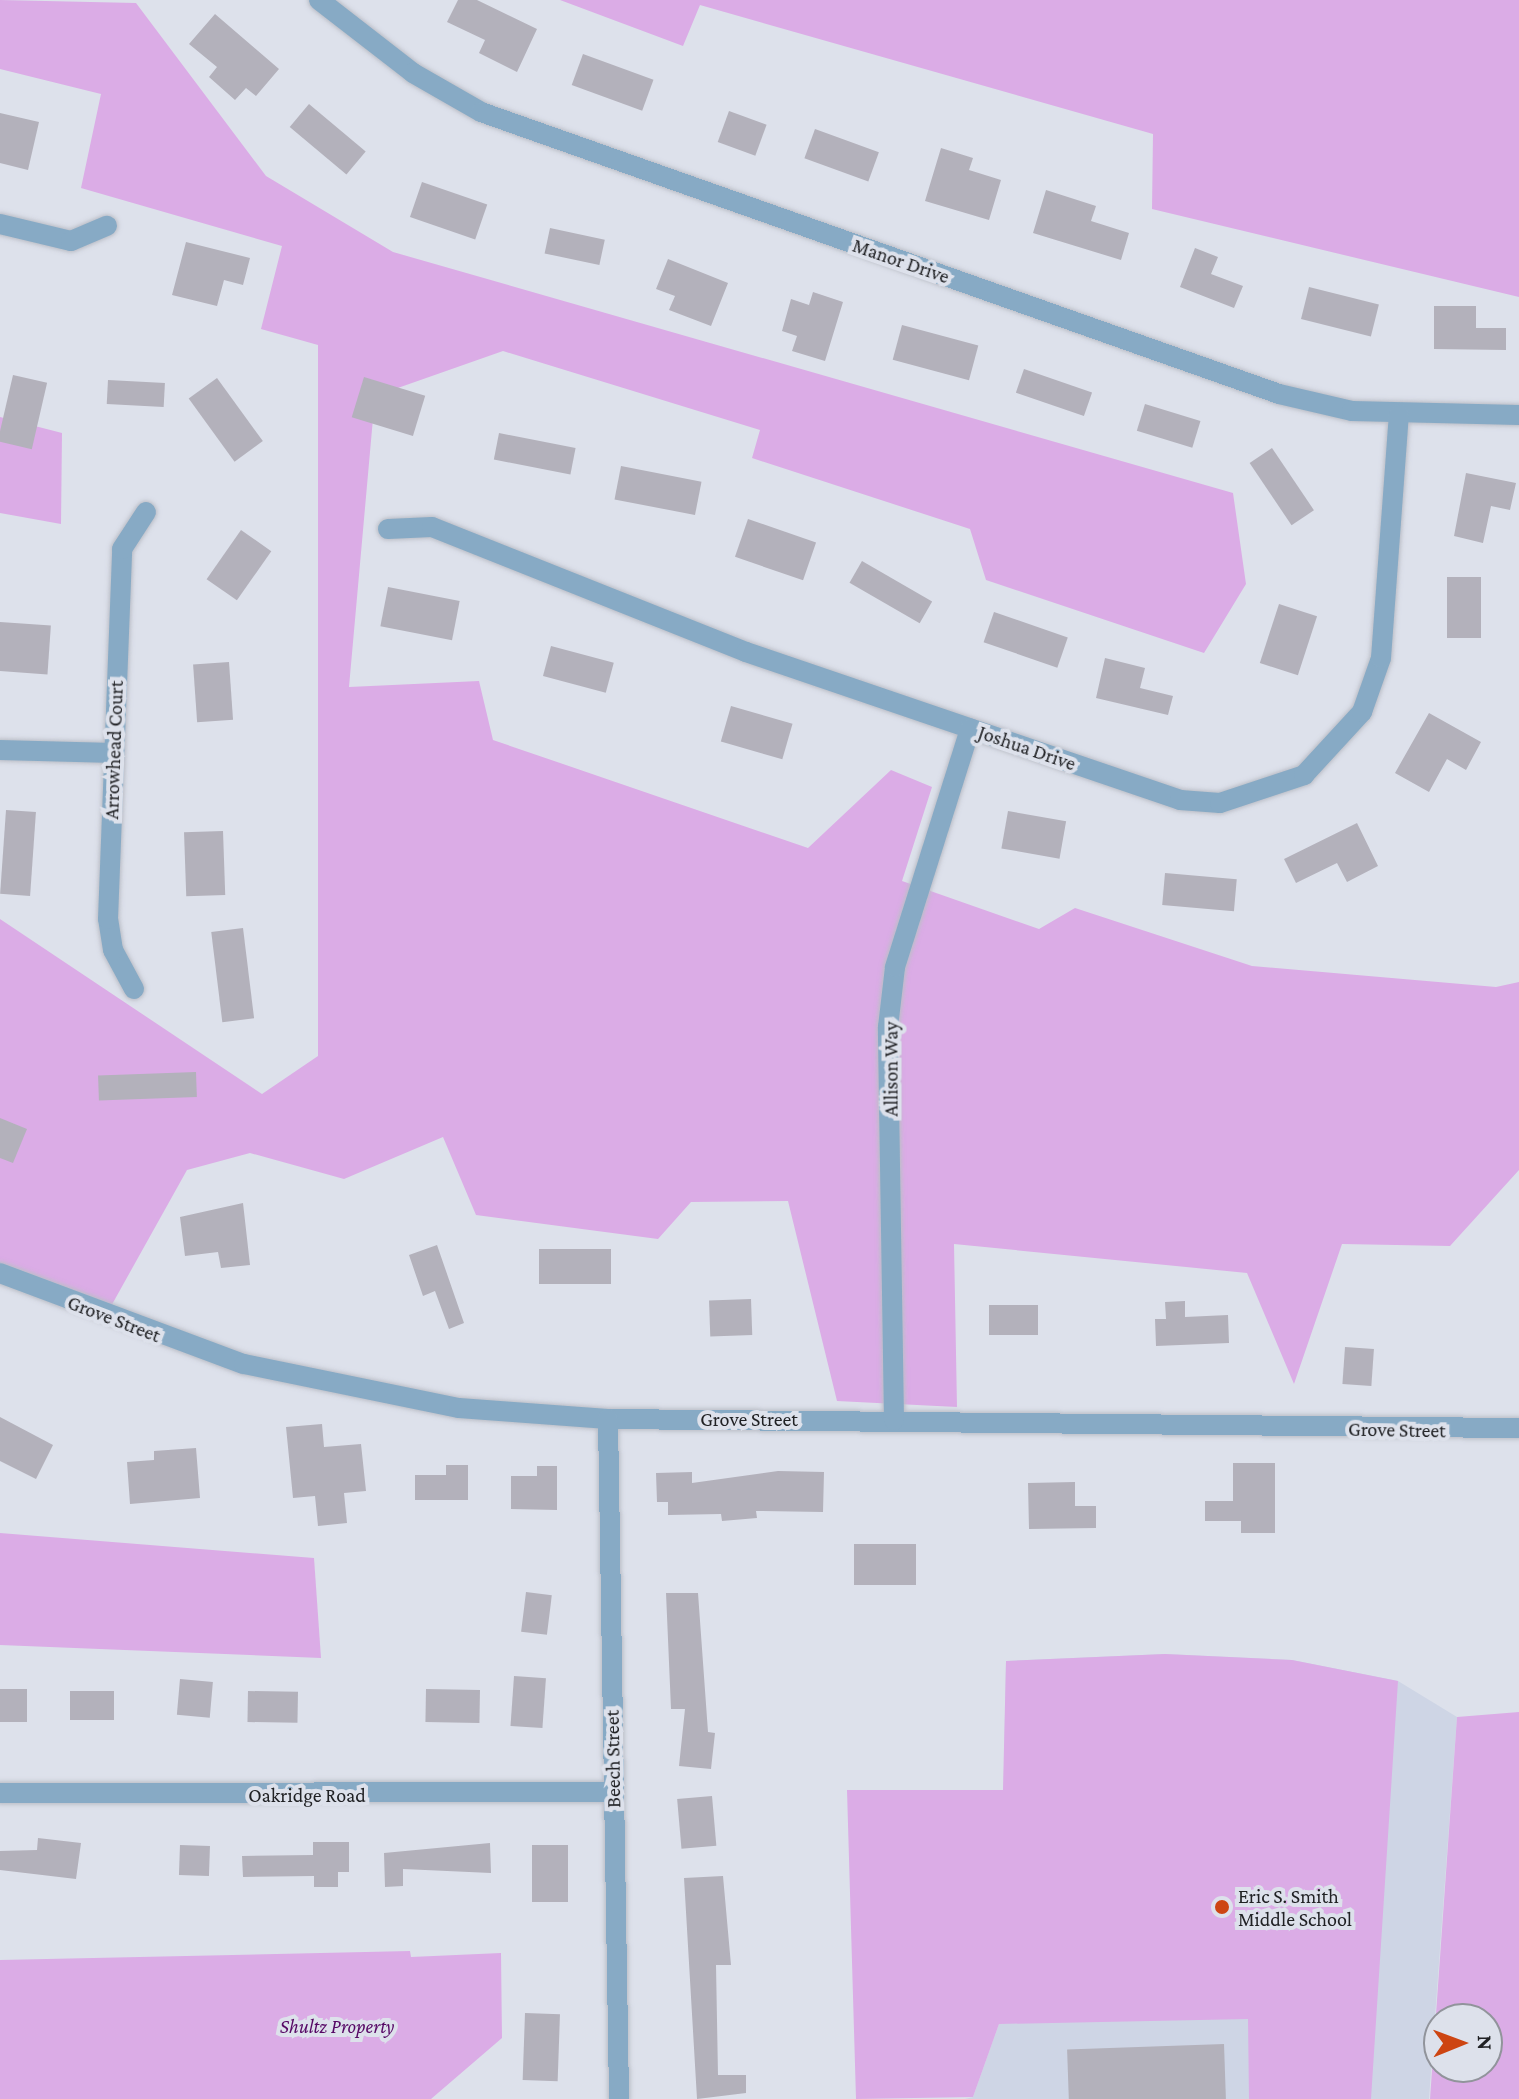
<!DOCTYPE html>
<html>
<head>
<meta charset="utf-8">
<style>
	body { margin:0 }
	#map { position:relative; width:1519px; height:2099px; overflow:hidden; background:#dde1eb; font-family:"Crimson Pro",serif }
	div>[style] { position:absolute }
	.built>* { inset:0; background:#ced5e5 }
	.green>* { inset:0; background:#dbace6 }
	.building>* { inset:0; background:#b3b1bb; transform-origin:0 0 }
	.roads { filter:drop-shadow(0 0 2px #bbbec7) drop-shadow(0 0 2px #bbbec7) }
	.minor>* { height:20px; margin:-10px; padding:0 10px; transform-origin:10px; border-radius:10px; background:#87aac5 }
	.dots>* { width:22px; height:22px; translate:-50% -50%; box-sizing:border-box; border:4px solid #dde1eb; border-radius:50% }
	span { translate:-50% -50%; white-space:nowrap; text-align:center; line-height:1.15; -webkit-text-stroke:8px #dde1eb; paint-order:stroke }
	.street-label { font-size:20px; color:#202124 }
	.poi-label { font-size:20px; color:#202124 }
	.left { translate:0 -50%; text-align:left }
	.park-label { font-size:20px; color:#560865; font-style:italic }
	.north { position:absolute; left:1423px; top:2003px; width:80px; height:80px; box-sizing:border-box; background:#dde1eb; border:2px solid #91949b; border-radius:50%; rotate:89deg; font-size:22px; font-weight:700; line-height:32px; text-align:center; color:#202124 }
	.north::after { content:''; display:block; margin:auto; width:28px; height:36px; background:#cd4512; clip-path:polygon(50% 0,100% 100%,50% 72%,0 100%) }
</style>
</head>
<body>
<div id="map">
	<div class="built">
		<div style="clip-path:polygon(1165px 1654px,1292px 1660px,1398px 1681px,1457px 1717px,1429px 2099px,965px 2099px,973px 2097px,999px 2024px,1006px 1661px)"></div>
	</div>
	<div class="green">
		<div style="clip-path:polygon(0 0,136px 3px,266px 176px,393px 252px,1233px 493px,1246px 584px,1204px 653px,986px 580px,970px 529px,752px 458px,760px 430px,503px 351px,375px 396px,349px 687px,479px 681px,493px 740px,808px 848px,891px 770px,932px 787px,902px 881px,1039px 929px,1075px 908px,1252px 966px,1496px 987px,1519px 982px,1519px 1170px,1450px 1246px,1342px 1244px,1294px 1384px,1247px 1273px,954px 1244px,957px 1407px,837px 1401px,788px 1201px,691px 1202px,658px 1239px,476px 1215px,443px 1137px,344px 1179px,250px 1153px,187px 1170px,105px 1317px,0 1273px,0 919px,262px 1094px,318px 1056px,318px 345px,261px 329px,282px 246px,81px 188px,101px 94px,0 69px)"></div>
		<div style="clip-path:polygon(560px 0,1519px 0,1519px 297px,1152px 209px,1153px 134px,700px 5px,683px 46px)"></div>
		<div style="clip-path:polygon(0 417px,62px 433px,61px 524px,0 513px)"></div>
		<div style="clip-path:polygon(0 1533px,314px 1558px,321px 1658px,0 1645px)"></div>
		<div style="clip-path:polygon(1165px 1654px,1292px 1660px,1398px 1681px,1371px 2099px,1249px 2099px,1248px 2019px,999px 2024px,973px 2097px,856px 2099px,847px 1790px,1003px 1790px,1006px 1661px)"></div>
		<div style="clip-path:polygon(evenodd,1519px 1712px,1519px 2099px,1430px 2099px,1457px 1717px,1519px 1712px,1439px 2019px,1487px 2019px,1487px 2067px,1439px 2067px,1439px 2019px)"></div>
		<div style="clip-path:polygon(410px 1951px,411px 1957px,501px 1953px,502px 2038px,431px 2099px,0 2099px,0 1960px)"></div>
	</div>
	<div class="building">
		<div style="clip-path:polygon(458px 0,477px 0,537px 29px,517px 72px,479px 53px,485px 40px,447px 22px)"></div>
		<div style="clip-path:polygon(215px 14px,279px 69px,256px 96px,246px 88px,235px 100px,209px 77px,217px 67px,189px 44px)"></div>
		<div style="left:583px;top:54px;width:75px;height:33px;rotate:20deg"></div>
		<div style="left:309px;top:104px;width:74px;height:30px;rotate:40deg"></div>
		<div style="left:729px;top:111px;width:40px;height:33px;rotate:20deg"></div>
		<div style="clip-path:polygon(0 113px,39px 122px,28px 170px,0 163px)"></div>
		<div style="left:815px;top:129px;width:68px;height:31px;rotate:20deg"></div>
		<div style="clip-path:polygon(941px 148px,973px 158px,969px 170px,1001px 180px,989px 220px,925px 201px)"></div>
		<div style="left:422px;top:182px;width:69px;height:37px;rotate:19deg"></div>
		<div style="clip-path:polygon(1046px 190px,1096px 206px,1091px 221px,1129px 233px,1121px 260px,1033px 233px)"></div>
		<div style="left:550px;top:228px;width:56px;height:26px;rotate:12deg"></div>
		<div style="clip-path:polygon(186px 242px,250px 258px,243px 285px,224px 280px,217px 306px,172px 295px)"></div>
		<div style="clip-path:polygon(1195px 248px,1218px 257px,1211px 274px,1243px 286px,1234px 308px,1180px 287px)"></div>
		<div style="clip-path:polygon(668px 259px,728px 283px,711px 326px,669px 310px,675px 296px,656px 289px)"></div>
		<div style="left:1309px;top:287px;width:72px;height:33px;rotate:14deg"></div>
		<div style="clip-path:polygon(813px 292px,843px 302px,825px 361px,792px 351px,797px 336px,782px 331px,791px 299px,809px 305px)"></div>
		<div style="clip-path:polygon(1434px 306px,1476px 306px,1476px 328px,1506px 328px,1506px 350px,1434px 349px)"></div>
		<div style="left:902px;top:325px;width:79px;height:36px;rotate:15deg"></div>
		<div style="left:1024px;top:369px;width:72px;height:25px;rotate:19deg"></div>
		<div style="left:13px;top:375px;width:35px;height:68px;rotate:13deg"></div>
		<div style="left:364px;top:377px;width:64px;height:42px;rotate:17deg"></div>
		<div style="left:217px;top:378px;width:78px;height:35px;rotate:54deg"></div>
		<div style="left:108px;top:380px;width:57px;height:24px;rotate:3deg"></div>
		<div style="left:1145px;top:404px;width:58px;height:28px;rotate:17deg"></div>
		<div style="left:499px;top:433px;width:78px;height:27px;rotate:11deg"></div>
		<div style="left:1272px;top:448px;width:75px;height:27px;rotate:56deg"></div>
		<div style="left:621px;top:466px;width:82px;height:34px;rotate:11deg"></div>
		<div style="clip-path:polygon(1466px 473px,1516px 483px,1510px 510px,1491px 506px,1483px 543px,1454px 536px)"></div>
		<div style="left:748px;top:519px;width:72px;height:40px;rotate:19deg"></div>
		<div style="left:241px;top:530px;width:37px;height:60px;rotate:35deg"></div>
		<div style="left:862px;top:561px;width:81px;height:25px;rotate:30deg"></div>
		<div style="left:1447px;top:577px;width:34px;height:61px"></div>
		<div style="left:388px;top:587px;width:73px;height:40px;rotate:11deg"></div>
		<div style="left:1279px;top:604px;width:40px;height:62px;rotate:18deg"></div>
		<div style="left:994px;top:612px;width:78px;height:32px;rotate:19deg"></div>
		<div style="left:0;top:622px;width:51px;height:49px;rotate:4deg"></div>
		<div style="left:551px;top:646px;width:65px;height:31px;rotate:15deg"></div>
		<div style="clip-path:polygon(1105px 658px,1145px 668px,1140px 688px,1173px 696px,1168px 715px,1096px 698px)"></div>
		<div style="left:229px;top:662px;width:58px;height:36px;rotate:86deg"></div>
		<div style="left:731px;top:706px;width:64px;height:37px;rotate:16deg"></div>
		<div style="clip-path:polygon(1429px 713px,1481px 742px,1466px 770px,1447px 759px,1429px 792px,1395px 773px)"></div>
		<div style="left:6px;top:810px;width:30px;height:84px;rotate:4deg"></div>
		<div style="left:1008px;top:811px;width:59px;height:38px;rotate:10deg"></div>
		<div style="clip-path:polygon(1357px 823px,1378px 866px,1347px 882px,1337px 863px,1296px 883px,1284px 859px)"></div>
		<div style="left:223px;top:831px;width:64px;height:39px;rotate:88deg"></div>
		<div style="left:1165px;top:873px;width:72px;height:32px;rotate:5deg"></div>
		<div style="left:243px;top:928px;width:91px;height:32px;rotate:83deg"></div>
		<div style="left:196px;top:1072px;width:25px;height:98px;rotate:88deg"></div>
		<div style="clip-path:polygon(0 1118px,27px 1129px,13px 1163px,0 1158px)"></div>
		<div style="clip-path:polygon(243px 1203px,250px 1265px,221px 1268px,218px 1252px,185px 1256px,180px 1217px)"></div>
		<div style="clip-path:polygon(437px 1245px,464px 1323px,449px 1329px,435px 1291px,423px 1296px,409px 1255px)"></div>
		<div style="left:539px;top:1249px;width:72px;height:35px"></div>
		<div style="left:751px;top:1299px;width:36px;height:42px;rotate:88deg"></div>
		<div style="clip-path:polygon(1185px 1301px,1185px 1317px,1228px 1315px,1229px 1343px,1156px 1346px,1155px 1319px,1166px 1319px,1165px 1302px)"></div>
		<div style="left:1038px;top:1305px;width:30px;height:49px;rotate:90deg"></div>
		<div style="left:1345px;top:1347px;width:29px;height:37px;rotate:4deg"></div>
		<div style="clip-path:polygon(0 1417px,53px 1445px,36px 1479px,0 1461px)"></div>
		<div style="clip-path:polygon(322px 1424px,324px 1447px,361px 1444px,366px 1491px,344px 1493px,347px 1523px,318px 1526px,315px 1496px,293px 1498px,286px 1427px)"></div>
		<div style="clip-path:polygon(196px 1448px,200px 1498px,130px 1504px,127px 1462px,154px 1460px,154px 1451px)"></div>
		<div style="clip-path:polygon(1233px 1463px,1275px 1463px,1275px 1533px,1241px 1533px,1241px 1521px,1205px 1521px,1205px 1501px,1233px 1501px)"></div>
		<div style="clip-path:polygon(446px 1465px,468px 1465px,468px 1500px,415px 1500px,415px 1475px,446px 1475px)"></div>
		<div style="clip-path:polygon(537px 1466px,557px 1466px,557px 1510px,511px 1509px,511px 1476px,537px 1476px)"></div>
		<div style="clip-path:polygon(778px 1471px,824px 1472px,823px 1512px,756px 1511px,757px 1518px,722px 1521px,721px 1514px,668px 1515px,668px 1502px,657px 1502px,656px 1473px,692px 1472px,692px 1483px)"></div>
		<div style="clip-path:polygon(1075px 1482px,1075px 1506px,1096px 1506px,1096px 1528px,1029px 1529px,1028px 1483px)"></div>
		<div style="left:854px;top:1544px;width:62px;height:41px"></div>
		<div style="left:526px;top:1592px;width:26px;height:40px;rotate:7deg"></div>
		<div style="clip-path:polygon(666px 1593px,698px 1593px,708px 1732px,715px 1733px,711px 1769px,679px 1766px,685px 1709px,671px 1709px)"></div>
		<div style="left:514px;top:1676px;width:32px;height:50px;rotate:4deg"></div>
		<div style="left:180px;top:1679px;width:33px;height:36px;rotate:5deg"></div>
		<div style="left:0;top:1689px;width:27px;height:33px"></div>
		<div style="left:426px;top:1689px;width:54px;height:33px;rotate:1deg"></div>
		<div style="left:70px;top:1691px;width:44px;height:29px"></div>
		<div style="left:248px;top:1691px;width:50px;height:31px;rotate:1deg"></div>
		<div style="left:712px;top:1796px;width:50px;height:35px;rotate:85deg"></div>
		<div style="clip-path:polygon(38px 1838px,81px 1843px,76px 1879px,0 1870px,0 1851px,37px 1850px)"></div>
		<div style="clip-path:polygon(313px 1842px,349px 1842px,349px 1872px,338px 1872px,338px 1887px,314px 1887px,314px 1876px,243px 1877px,242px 1856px,313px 1855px)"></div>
		<div style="clip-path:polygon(490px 1843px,491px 1873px,403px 1869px,403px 1886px,385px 1887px,384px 1853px)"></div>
		<div style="left:180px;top:1845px;width:30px;height:30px;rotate:2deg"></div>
		<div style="left:532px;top:1845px;width:36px;height:57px"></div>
		<div style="clip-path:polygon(723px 1876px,731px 1965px,716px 1965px,718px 2075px,746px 2075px,746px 2093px,697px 2099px,684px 1878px)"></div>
		<div style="left:525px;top:2013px;width:35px;height:67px;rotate:2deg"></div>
		<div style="left:1224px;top:2044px;width:55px;height:157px;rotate:88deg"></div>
	</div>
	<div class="roads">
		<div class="minor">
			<div style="left:319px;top:0;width:119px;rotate:37.8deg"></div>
			<div style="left:413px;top:73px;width:78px;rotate:29.8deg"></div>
			<div style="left:481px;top:112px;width:846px;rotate:19.46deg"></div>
			<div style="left:1279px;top:394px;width:75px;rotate:13.1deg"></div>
			<div style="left:1352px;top:411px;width:167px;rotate:1.4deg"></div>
			<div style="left:0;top:224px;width:73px;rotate:13.5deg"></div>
			<div style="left:71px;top:241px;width:39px;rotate:-23deg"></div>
			<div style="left:388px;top:529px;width:44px;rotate:-2.6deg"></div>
			<div style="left:432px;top:527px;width:338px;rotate:21.7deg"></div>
			<div style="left:746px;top:652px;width:459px;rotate:18.8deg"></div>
			<div style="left:1180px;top:800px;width:40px;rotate:4.3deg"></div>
			<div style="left:1220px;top:803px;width:89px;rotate:-18.4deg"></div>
			<div style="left:1304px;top:775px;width:86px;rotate:-47.4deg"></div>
			<div style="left:1362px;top:712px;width:57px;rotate:-70.6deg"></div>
			<div style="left:1381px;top:658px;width:244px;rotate:-85.8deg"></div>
			<div style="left:0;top:750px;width:114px;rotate:1.5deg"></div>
			<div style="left:134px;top:989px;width:44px;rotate:-118.3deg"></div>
			<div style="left:113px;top:950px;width:31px;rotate:-99deg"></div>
			<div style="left:108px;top:919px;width:370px;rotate:-87.8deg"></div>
			<div style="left:122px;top:549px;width:44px;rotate:-57deg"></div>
			<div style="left:0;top:1273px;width:260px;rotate:20.5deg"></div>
			<div style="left:244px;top:1364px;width:219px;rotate:11.6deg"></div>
			<div style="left:459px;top:1408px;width:149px;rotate:4.2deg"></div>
			<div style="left:608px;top:1419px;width:911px;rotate:0.57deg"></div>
			<div style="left:608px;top:1419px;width:680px;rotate:89.07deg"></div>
			<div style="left:894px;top:1420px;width:393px;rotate:-90.9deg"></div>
			<div style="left:888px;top:1027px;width:60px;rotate:-83.3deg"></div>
			<div style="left:895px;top:967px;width:250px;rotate:-72.5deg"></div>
			<div style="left:0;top:1793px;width:614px;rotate:-0.09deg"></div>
		</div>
	</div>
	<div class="dots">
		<div style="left:1222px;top:1907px;background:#cd4512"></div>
	</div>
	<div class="street-label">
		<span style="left:901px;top:261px;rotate:19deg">Manor Drive</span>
		<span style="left:1027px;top:748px;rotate:19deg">Joshua Drive</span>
		<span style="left:114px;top:750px;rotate:-88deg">Arrowhead Court</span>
		<span style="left:891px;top:1069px;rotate:-90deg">Allison Way</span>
		<span style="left:114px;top:1319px;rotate:21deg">Grove Street</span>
		<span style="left:749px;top:1419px">Grove Street</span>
		<span style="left:1397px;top:1430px;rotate:1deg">Grove Street</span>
		<span style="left:613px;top:1759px;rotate:-91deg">Beech Street</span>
		<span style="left:307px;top:1795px">Oakridge Road</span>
	</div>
	<div class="poi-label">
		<span class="left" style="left:1238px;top:1908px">Eric S. Smith<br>Middle School</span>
	</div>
	<div class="park-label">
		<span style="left:337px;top:2026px">Shultz Property</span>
	</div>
	<div class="north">N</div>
</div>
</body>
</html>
